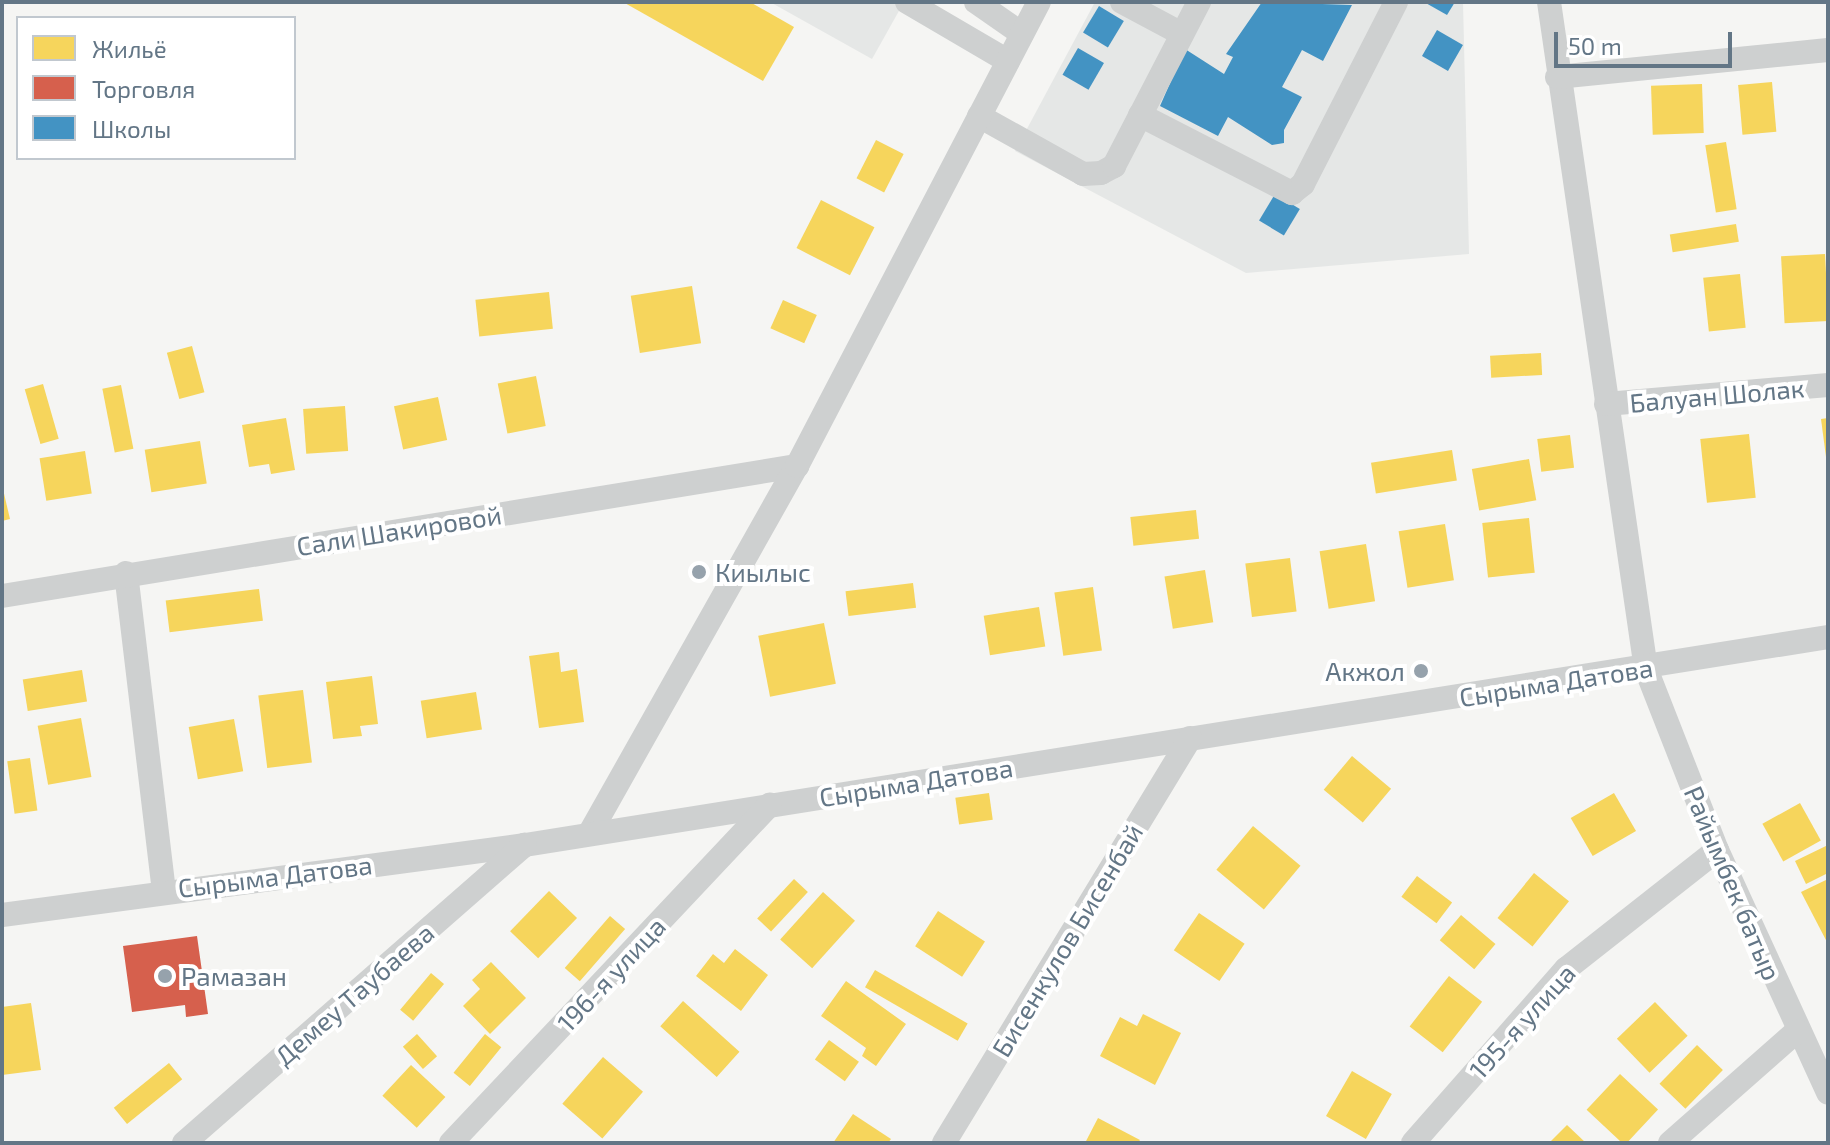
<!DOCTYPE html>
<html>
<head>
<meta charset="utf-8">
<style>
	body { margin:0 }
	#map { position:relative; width:1830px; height:1145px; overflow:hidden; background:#f5f5f3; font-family:"Exo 2",sans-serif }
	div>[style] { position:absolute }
	.built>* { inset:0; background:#e5e7e6 }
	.homes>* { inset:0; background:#f6d55c; transform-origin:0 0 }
	.shops>* { inset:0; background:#d6604d }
	.schools>* { inset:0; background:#4393c3; transform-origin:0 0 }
	.minor>* { height:24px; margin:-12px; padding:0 12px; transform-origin:12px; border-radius:12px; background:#ced0d0 }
	.dots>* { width:22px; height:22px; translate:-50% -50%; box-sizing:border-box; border:4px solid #fff; border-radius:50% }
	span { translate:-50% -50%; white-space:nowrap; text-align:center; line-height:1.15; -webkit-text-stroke:8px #fff; paint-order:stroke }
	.street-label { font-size:26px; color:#637686 }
	.poi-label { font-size:26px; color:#637686 }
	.left { translate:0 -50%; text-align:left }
	.right { translate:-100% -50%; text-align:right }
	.frame { position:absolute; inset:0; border:4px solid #637686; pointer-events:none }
	.legend { position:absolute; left:16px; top:16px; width:280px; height:144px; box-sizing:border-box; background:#fff; border:2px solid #c1c8cf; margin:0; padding:10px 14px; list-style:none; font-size:24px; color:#637686 }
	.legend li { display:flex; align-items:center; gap:16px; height:40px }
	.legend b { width:40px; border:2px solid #c1c8cf }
	.scale { position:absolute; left:1554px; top:32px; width:178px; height:36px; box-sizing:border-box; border:4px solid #637686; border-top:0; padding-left:10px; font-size:24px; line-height:28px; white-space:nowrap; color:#637686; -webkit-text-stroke:6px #fff; paint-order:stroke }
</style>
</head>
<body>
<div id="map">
	<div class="built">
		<div style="clip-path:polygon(770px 2px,904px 2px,872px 59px)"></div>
		<div style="clip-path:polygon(1095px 2px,1463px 2px,1469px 254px,1246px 273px,1015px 151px)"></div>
	</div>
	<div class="homes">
		<div style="clip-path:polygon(623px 2px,750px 2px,794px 27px,763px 81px)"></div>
		<div style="left:1772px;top:82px;width:50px;height:34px;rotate:85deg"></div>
		<div style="left:1702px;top:84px;width:49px;height:51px;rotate:88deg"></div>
		<div style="left:876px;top:140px;width:31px;height:43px;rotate:27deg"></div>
		<div style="left:1726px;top:142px;width:68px;height:21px;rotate:81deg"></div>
		<div style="left:821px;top:200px;width:60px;height:54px;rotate:27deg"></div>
		<div style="left:1736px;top:224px;width:18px;height:67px;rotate:81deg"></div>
		<div style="left:1825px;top:254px;width:67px;height:44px;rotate:87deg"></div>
		<div style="left:1740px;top:274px;width:54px;height:37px;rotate:84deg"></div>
		<div style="left:692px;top:286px;width:58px;height:62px;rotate:81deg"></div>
		<div style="left:549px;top:292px;width:37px;height:74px;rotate:84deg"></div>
		<div style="left:783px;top:300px;width:37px;height:31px;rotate:24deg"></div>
		<div style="left:192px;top:346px;width:48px;height:26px;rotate:75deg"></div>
		<div style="left:1541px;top:353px;width:22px;height:51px;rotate:87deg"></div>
		<div style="left:536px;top:376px;width:51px;height:39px;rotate:79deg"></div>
		<div style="left:43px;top:384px;width:57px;height:19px;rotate:74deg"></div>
		<div style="left:121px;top:385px;width:65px;height:19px;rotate:79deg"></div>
		<div style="left:438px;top:397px;width:44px;height:45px;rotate:78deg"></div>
		<div style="left:345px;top:406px;width:45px;height:42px;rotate:86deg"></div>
		<div style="clip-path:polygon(286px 418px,295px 470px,271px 474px,269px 464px,249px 467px,242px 425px)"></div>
		<div style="clip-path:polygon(1828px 418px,1828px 457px,1826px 457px,1821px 419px)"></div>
		<div style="left:1749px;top:434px;width:64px;height:49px;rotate:84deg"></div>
		<div style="left:1570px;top:435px;width:33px;height:33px;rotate:83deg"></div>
		<div style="left:200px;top:441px;width:43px;height:56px;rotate:81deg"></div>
		<div style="left:1452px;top:450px;width:31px;height:82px;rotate:81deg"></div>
		<div style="left:85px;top:451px;width:43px;height:46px;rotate:81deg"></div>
		<div style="left:1529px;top:459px;width:42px;height:58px;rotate:80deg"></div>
		<div style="clip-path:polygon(2px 485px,10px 519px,2px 521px)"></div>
		<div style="left:1196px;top:510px;width:29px;height:66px;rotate:84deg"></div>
		<div style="left:1529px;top:518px;width:55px;height:47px;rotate:84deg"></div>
		<div style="left:1445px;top:524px;width:57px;height:47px;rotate:81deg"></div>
		<div style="left:1366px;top:544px;width:58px;height:47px;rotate:81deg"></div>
		<div style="left:1290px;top:558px;width:54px;height:45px;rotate:83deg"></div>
		<div style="left:1205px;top:570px;width:53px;height:41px;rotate:81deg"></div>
		<div style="left:913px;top:583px;width:25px;height:68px;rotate:83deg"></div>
		<div style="left:1093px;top:587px;width:64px;height:39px;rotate:82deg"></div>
		<div style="left:259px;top:589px;width:32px;height:94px;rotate:83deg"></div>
		<div style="left:1039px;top:607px;width:40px;height:56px;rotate:81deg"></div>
		<div style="left:824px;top:623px;width:62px;height:67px;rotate:79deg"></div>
		<div style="clip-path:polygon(559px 652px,561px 672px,577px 669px,584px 722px,539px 728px,529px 656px)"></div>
		<div style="left:82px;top:670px;width:32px;height:60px;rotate:81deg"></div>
		<div style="clip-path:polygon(372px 676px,378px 724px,360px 726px,362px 736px,333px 739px,326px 682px)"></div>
		<div style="left:303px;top:690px;width:73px;height:45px;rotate:83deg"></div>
		<div style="left:476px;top:692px;width:38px;height:56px;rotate:81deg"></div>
		<div style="left:81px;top:718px;width:60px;height:44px;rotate:80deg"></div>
		<div style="left:234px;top:719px;width:53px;height:46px;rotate:80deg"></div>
		<div style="left:1352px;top:756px;width:51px;height:44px;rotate:40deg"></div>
		<div style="left:30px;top:758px;width:53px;height:23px;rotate:82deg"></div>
		<div style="left:989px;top:793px;width:27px;height:34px;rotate:82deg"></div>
		<div style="left:1614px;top:793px;width:44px;height:50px;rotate:60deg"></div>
		<div style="left:1800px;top:803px;width:43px;height:43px;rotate:61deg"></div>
		<div style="left:1253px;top:826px;width:62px;height:57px;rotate:40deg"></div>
		<div style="clip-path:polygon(1828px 845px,1828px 873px,1806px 884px,1795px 861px)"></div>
		<div style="left:1534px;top:873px;width:45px;height:58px;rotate:39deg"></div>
		<div style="left:1417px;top:876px;width:44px;height:26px;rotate:37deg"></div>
		<div style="left:794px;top:879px;width:19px;height:54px;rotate:43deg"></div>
		<div style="clip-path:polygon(1828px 879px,1828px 944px,1801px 892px)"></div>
		<div style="left:549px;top:891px;width:39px;height:56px;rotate:44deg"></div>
		<div style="left:823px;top:892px;width:43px;height:64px;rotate:42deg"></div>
		<div style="left:938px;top:911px;width:56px;height:42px;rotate:33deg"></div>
		<div style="left:1199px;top:913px;width:55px;height:45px;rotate:34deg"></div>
		<div style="left:1461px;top:915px;width:45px;height:33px;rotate:40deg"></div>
		<div style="left:610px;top:916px;width:20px;height:69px;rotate:41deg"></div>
		<div style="clip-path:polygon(735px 949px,768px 975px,741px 1011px,696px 976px,713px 954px,724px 963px)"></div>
		<div style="clip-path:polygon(491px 962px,526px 998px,490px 1034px,463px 1006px,480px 989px,472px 980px)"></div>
		<div style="left:875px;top:970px;width:107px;height:20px;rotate:30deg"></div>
		<div style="left:431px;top:973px;width:17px;height:48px;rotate:40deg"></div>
		<div style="left:1449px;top:976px;width:42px;height:64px;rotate:38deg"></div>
		<div style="clip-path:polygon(846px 981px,906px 1024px,876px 1066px,862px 1056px,866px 1048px,821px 1016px)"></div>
		<div style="left:683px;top:1001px;width:76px;height:34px;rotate:42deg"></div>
		<div style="left:1655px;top:1002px;width:47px;height:53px;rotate:46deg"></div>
		<div style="clip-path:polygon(31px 1003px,41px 1070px,2px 1075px,2px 1007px)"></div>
		<div style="clip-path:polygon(1143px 1014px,1181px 1033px,1155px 1085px,1100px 1056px,1120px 1017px,1137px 1026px)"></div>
		<div style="left:417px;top:1034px;width:30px;height:19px;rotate:48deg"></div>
		<div style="left:485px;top:1034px;width:21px;height:50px;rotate:39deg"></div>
		<div style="left:829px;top:1040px;width:37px;height:24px;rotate:36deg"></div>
		<div style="left:1697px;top:1045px;width:36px;height:54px;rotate:44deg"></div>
		<div style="left:603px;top:1057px;width:53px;height:62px;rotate:41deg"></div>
		<div style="left:169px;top:1063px;width:21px;height:71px;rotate:51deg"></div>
		<div style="left:411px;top:1065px;width:47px;height:42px;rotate:43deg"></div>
		<div style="left:1352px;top:1071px;width:46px;height:52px;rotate:30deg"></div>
		<div style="left:1620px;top:1074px;width:52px;height:49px;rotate:43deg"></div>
		<div style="clip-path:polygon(853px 1114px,891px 1139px,888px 1143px,833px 1143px)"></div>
		<div style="clip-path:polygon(1098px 1118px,1140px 1140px,1138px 1143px,1085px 1143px)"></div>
		<div style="clip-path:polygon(1567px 1125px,1586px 1143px,1549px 1143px)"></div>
	</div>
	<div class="shops">
		<div style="clip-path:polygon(197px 936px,208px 1014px,186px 1017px,185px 1005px,132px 1012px,123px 946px)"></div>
	</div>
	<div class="schools">
		<div style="clip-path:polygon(1262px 2px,1352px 5px,1323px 61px,1302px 50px,1282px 87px,1302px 97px,1284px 130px,1284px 143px,1272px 145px,1228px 117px,1218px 136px,1160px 106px,1185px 49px,1224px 74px,1233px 57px,1226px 54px)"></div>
		<div style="clip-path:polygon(1424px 2px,1455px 2px,1447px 15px)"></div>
		<div style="left:1099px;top:6px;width:29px;height:31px;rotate:31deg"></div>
		<div style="left:1437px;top:30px;width:30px;height:30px;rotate:30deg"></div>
		<div style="left:1078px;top:48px;width:30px;height:31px;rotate:30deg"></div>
		<div style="left:1275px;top:194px;width:29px;height:31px;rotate:31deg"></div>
	</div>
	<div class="minor">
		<div style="left:907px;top:2px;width:117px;rotate:30.3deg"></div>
		<div style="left:976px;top:2px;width:56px;rotate:34.8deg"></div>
		<div style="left:1122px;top:2px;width:68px;rotate:28.1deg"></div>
		<div style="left:1549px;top:2px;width:674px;rotate:81.73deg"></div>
		<div style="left:1646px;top:669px;width:194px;rotate:68.6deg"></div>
		<div style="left:1717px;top:850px;width:267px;rotate:65.4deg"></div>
		<div style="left:1557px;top:77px;width:272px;rotate:-5.7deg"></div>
		<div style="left:1140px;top:115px;width:171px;rotate:27.2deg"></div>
		<div style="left:1292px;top:193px;width:14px;rotate:-39deg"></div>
		<div style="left:1303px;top:184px;width:204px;rotate:-62.9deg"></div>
		<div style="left:979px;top:116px;width:119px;rotate:29.1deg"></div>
		<div style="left:1083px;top:174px;width:18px;rotate:-3deg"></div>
		<div style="left:1101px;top:173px;width:15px;rotate:-28deg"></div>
		<div style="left:1114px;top:166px;width:185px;rotate:-62.6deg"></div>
		<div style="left:1606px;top:404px;width:223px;rotate:-4.9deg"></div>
		<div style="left:126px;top:573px;width:319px;rotate:83.2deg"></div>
		<div style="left:2px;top:596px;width:806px;rotate:-9.29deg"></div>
		<div style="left:591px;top:831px;width:419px;rotate:-60.6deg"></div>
		<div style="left:797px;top:466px;width:523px;rotate:-62.46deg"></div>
		<div style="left:2px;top:915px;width:528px;rotate:-7.62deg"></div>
		<div style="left:525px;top:845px;width:1319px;rotate:-9.07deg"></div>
		<div style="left:184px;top:1143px;width:453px;rotate:-41.2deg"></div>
		<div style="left:451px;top:1143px;width:465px;rotate:-46.7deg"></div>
		<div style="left:944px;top:1143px;width:474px;rotate:-58.7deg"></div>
		<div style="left:1413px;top:1143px;width:232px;rotate:-48.7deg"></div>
		<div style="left:1566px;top:969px;width:192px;rotate:-38.2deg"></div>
		<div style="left:1670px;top:1143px;width:169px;rotate:-41.4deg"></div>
	</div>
	<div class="dots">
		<div style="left:699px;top:572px;background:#96a2ac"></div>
		<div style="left:1421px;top:671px;background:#96a2ac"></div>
		<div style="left:165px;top:976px;background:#96a2ac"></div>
	</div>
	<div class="street-label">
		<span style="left:1717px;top:395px;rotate:-5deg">Балуан Шолак</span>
		<span style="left:399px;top:530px;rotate:-9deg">Сали Шакировой</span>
		<span style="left:1556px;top:682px;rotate:-9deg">Сырыма Датова</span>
		<span style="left:916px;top:782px;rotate:-9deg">Сырыма Датова</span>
		<span style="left:275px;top:876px;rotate:-7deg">Сырыма Датова</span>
		<span style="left:1733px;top:883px;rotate:67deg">Райымбек батыр</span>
		<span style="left:1067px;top:940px;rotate:-59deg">Бисенкулов Бисенбай</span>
		<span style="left:611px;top:974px;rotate:-47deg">196-я улица</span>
		<span style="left:354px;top:994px;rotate:-41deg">Демеу Таубаева</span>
		<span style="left:1522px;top:1021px;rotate:-48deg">195-я улица</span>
	</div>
	<div class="poi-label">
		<span class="left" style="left:715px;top:572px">Киылыс</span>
		<span class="right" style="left:1405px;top:671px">Акжол</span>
		<span class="left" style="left:181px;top:976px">Рамазан</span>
	</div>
	<div class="frame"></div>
	<ul class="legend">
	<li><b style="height:22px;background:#f6d55c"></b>Жильё</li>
	<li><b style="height:22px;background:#d6604d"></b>Торговля</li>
	<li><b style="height:22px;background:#4393c3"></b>Школы</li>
	</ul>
	<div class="scale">50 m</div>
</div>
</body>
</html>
